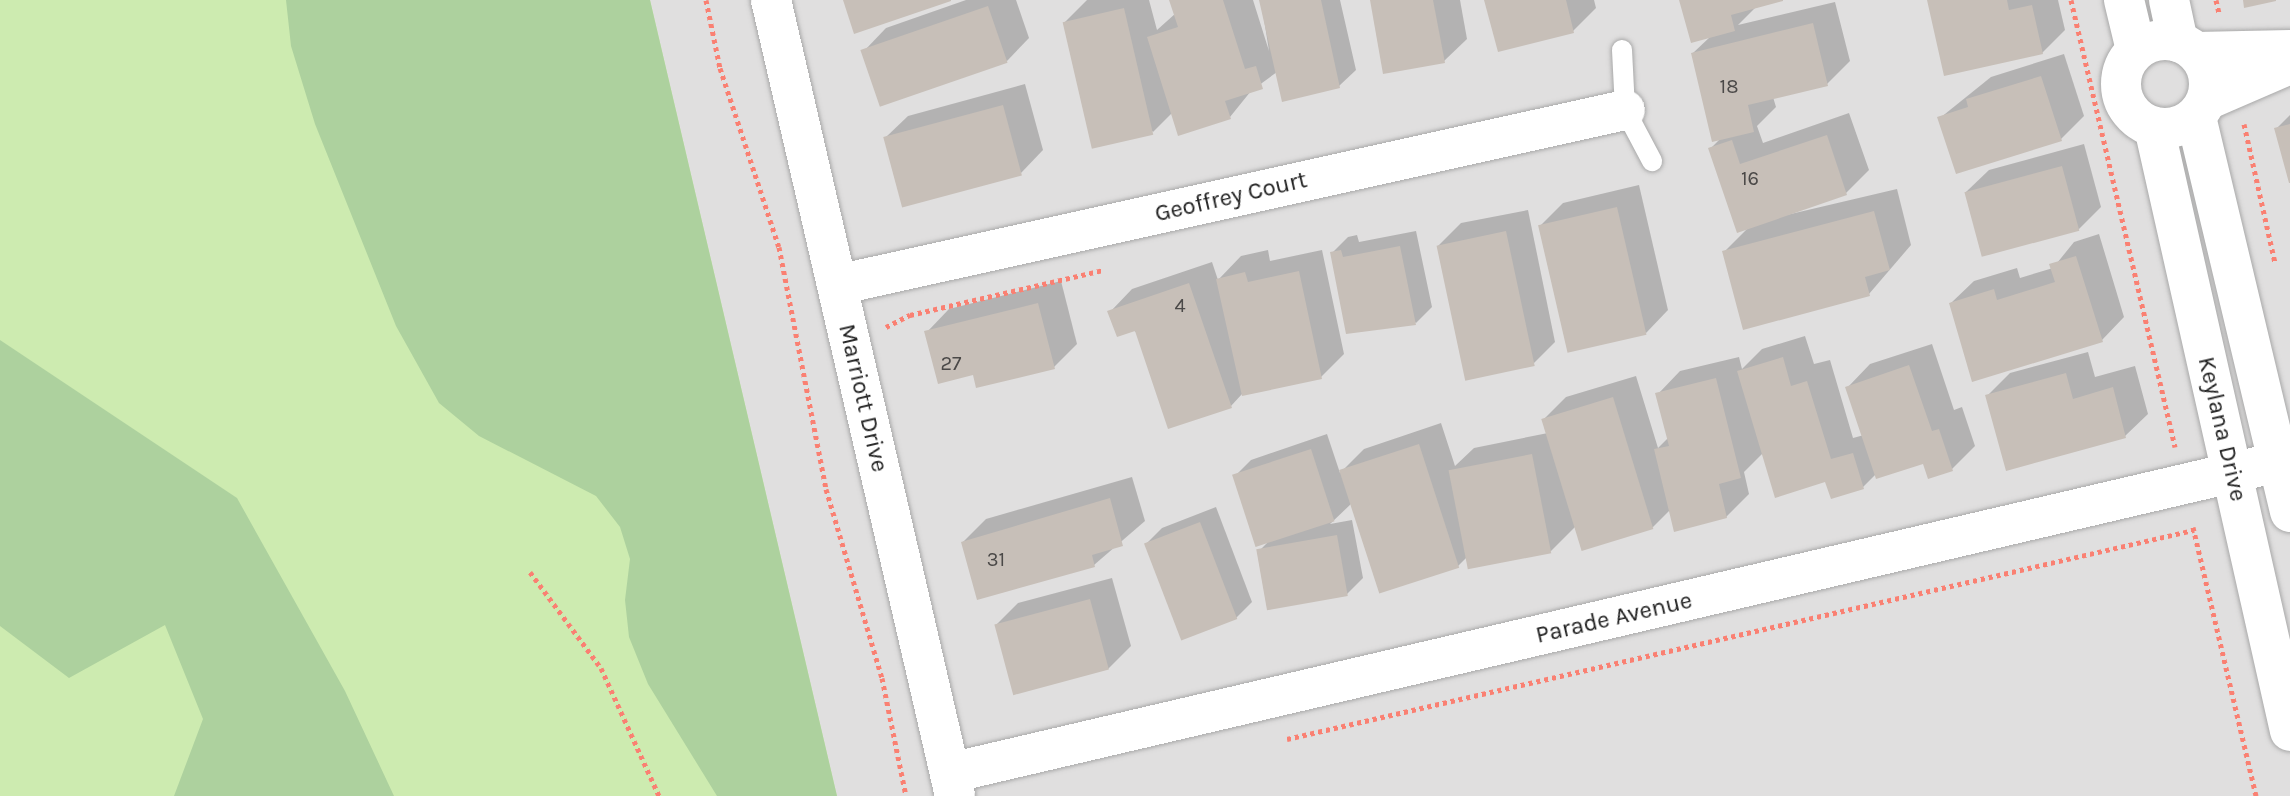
<!DOCTYPE html>
<html>
<head>
<meta charset="utf-8">
<style>
	body { margin:0 }
	#map { position:relative; width:2290px; height:796px; overflow:hidden; background:#f2efe9; font-family:Karla,sans-serif }
	div>[style] { position:absolute }
	.residential>* { inset:0; background:#e0dfdf; transform-origin:0 0 }
	.grass>* { inset:0; background:#cdebb0 }
	.forest>* { inset:0; background:#add19e }
	.shadow>* { inset:0; background:#0003 }
	.building>* { inset:0; background:#c7bfb8; transform-origin:0 0 }
	.path>* { height:5px; margin-top:-2.5px; transform-origin:0; background:repeating-linear-gradient(90deg,#fa8072 0 4px,transparent 0 8px) }
	.roads { filter:drop-shadow(0 0 2px #a9a9a9) drop-shadow(0 0 2px #a9a9a9) }
	.service>* { height:20px; margin:-10px; padding:0 10px; transform-origin:10px; border-radius:10px; background:#fff }
	.minor>* { height:40px; margin:-20px; padding:0 20px; transform-origin:20px; border-radius:20px; background:#fff }
	.minor>.ring { margin:-20px; padding:0; box-sizing:content-box; background:none; border:40px solid #fff; border-radius:50% }
	span { translate:-50% -50%; white-space:nowrap; text-align:center; line-height:1.15; -webkit-text-stroke:8px #fff; paint-order:stroke }
	.number-label { font-size:20px; color:#4b4948 }
	.number-label span { -webkit-text-stroke-width:0 }
	.street-label { font-size:24px; color:#222 }
</style>
</head>
<body>
<div id="map">
	<div class="residential">
		<div style="left:650px;top:0;width:1640px;height:818px"></div>
	</div>
	<div class="grass">
		<div style="clip-path:polygon(0 0,650px 0,837px 796px,0 796px)"></div>
	</div>
	<div class="forest">
		<div style="clip-path:polygon(286px 0,650px 0,837px 796px,717px 796px,648px 684px,629px 637px,625px 600px,630px 559px,620px 527px,596px 496px,479px 436px,439px 403px,396px 326px,315px 124px,291px 46px)"></div>
		<div style="clip-path:polygon(0 340px,237px 498px,345px 691px,394px 796px,174px 796px,203px 719px,165px 625px,69px 678px,0 626px)"></div>
	</div>
	<div class="shadow">
		<div style="clip-path:polygon(966px 0,1016px 0,1029px 38px,1007px 61px,864px 51px,886px 28px)"></div>
		<div style="clip-path:polygon(1087px 0,1149px 0,1157px 30px,1176px 13px,1172px 0,1253px 0,1269px 51px,1261px 0,1340px 0,1356px 70px,1339px 86px,1277px 72px,1251px 91px,1230px 117px,1173px 112px,1153px 132px,1065px 22px)"></div>
		<div style="clip-path:polygon(1372px 0,1460px 0,1467px 39px,1444px 61px)"></div>
		<div style="clip-path:polygon(1486px 0,1594px 0,1596px 8px,1573px 31px)"></div>
		<div style="clip-path:polygon(1681px 0,1779px 0,1757px 6px,1738px 25px,1835px 2px,1850px 61px,1827px 84px,1773px 97px,1776px 107px,1757px 126px,1763px 143px,1849px 113px,1869px 170px,1846px 193px,1770px 219px,1897px 189px,1911px 245px,1869px 294px,1724px 252px,1750px 226px,1710px 149px,1721px 138px,1693px 53px,1711px 36px)"></div>
		<div style="clip-path:polygon(1929px 0,2058px 0,2065px 30px,2042px 53px)"></div>
		<div style="clip-path:polygon(2064px 54px,2084px 116px,2061px 139px,1940px 118px,1991px 77px)"></div>
		<div style="clip-path:polygon(1025px 84px,1043px 150px,1021px 173px,885px 138px,908px 116px)"></div>
		<div style="clip-path:polygon(2290px 115px,2290px 179px,2276px 129px)"></div>
		<div style="clip-path:polygon(2084px 144px,2101px 207px,2078px 230px,1966px 192px,1989px 170px)"></div>
		<div style="clip-path:polygon(1639px 185px,1668px 310px,1646px 333px,1540px 226px,1563px 203px)"></div>
		<div style="clip-path:polygon(1528px 210px,1555px 342px,1533px 364px,1438px 246px,1461px 223px)"></div>
		<div style="clip-path:polygon(1416px 231px,1432px 307px,1416px 323px,1332px 253px,1348px 237px,1357px 235px,1359px 242px)"></div>
		<div style="clip-path:polygon(2099px 234px,2124px 317px,2102px 340px,1951px 303px,1974px 281px,2017px 268px,2020px 278px,2053px 268px,2074px 242px)"></div>
		<div style="clip-path:polygon(1268px 250px,1270px 261px,1322px 250px,1344px 354px,1321px 377px,1242px 394px,1231px 406px,1110px 312px,1132px 289px,1212px 262px,1218px 280px,1241px 256px)"></div>
		<div style="clip-path:polygon(1061px 281px,1077px 344px,1054px 367px,974px 373px,927px 332px,949px 309px)"></div>
		<div style="clip-path:polygon(1805px 336px,1814px 364px,1830px 360px,1853px 438px,1864px 435px,1848px 387px,1870px 364px,1932px 344px,1954px 410px,1962px 407px,1975px 446px,1952px 469px,1924px 461px,1877px 473px,1863px 487px,1827px 480px,1764px 452px,1744px 472px,1749px 494px,1726px 517px,1670px 510px,1653px 527px,1576px 526px,1551px 551px,1468px 556px,1458px 566px,1352px 503px,1330px 524px,1352px 520px,1363px 578px,1347px 594px,1260px 550px,1267px 543px,1235px 476px,1251px 460px,1327px 434px,1340px 473px,1364px 449px,1441px 423px,1455px 466px,1474px 448px,1548px 433px,1543px 420px,1566px 397px,1636px 376px,1658px 448px,1669px 437px,1658px 394px,1680px 371px,1739px 357px,1742px 369px,1762px 349px)"></div>
		<div style="clip-path:polygon(2088px 352px,2095px 377px,2135px 366px,2148px 414px,2125px 436px,1987px 396px,2010px 373px)"></div>
		<div style="clip-path:polygon(1132px 477px,1145px 521px,1094px 565px,963px 542px,986px 519px)"></div>
		<div style="clip-path:polygon(1216px 507px,1252px 602px,1236px 618px,1146px 544px,1162px 528px)"></div>
		<div style="clip-path:polygon(1112px 578px,1131px 646px,1108px 669px,996px 625px,1018px 603px)"></div>
	</div>
	<div class="building">
		<div style="clip-path:polygon(843px 0,951px 0,951px 1px,854px 34px)"></div>
		<div style="clip-path:polygon(1169px 0,1223px 0,1245px 69px,1256px 66px,1263px 89px,1225px 101px,1231px 119px,1178px 136px,1147px 37px,1178px 27px)"></div>
		<div style="clip-path:polygon(1259px 0,1321px 0,1340px 88px,1282px 102px)"></div>
		<div style="clip-path:polygon(1370px 0,1433px 0,1445px 63px,1383px 74px)"></div>
		<div style="clip-path:polygon(1484px 0,1566px 0,1574px 33px,1498px 52px)"></div>
		<div style="clip-path:polygon(1679px 0,1783px 0,1783px 1px,1731px 15px,1735px 31px,1691px 43px)"></div>
		<div style="clip-path:polygon(1927px 0,2007px 0,2009px 10px,2032px 5px,2043px 54px,1944px 76px)"></div>
		<div style="clip-path:polygon(2243px 0,2276px 0,2276px 1px,2244px 8px)"></div>
		<div style="left:988px;top:6px;width:60px;height:135px;rotate:71deg"></div>
		<div style="left:1124px;top:8px;width:130px;height:63px;rotate:77deg"></div>
		<div style="clip-path:polygon(1813px 23px,1828px 86px,1748px 105px,1754px 132px,1712px 142px,1691px 53px)"></div>
		<div style="clip-path:polygon(2041px 76px,2062px 141px,1956px 174px,1937px 117px,1968px 107px,1966px 99px)"></div>
		<div style="left:1003px;top:105px;width:73px;height:124px;rotate:75deg"></div>
		<div style="clip-path:polygon(2290px 124px,2290px 183px,2289px 183px,2274px 128px)"></div>
		<div style="clip-path:polygon(1827px 135px,1847px 195px,1737px 233px,1708px 148px,1732px 140px,1740px 164px)"></div>
		<div style="left:2062px;top:166px;width:67px;height:101px;rotate:75deg"></div>
		<div style="left:1617px;top:207px;width:131px;height:81px;rotate:77deg"></div>
		<div style="clip-path:polygon(1874px 211px,1890px 270px,1865px 277px,1870px 296px,1743px 330px,1722px 251px)"></div>
		<div style="left:1506px;top:231px;width:138px;height:71px;rotate:78deg"></div>
		<div style="clip-path:polygon(1400px 246px,1416px 325px,1346px 334px,1330px 252px,1341px 250px,1343px 257px)"></div>
		<div style="clip-path:polygon(2076px 256px,2103px 342px,1972px 382px,1949px 303px,1994px 289px,1997px 300px,2055px 282px,2049px 264px)"></div>
		<div style="clip-path:polygon(1299px 271px,1322px 379px,1242px 396px,1216px 279px,1245px 272px,1248px 282px)"></div>
		<div style="clip-path:polygon(1189px 283px,1232px 408px,1168px 429px,1135px 331px,1117px 337px,1107px 311px)"></div>
		<div style="clip-path:polygon(1038px 303px,1055px 369px,976px 388px,973px 375px,938px 384px,924px 331px)"></div>
		<div style="clip-path:polygon(1783px 357px,1791px 386px,1807px 381px,1831px 459px,1853px 453px,1864px 489px,1831px 499px,1825px 482px,1775px 498px,1737px 371px)"></div>
		<div style="clip-path:polygon(1909px 365px,1932px 431px,1939px 429px,1953px 471px,1928px 479px,1923px 464px,1876px 479px,1845px 387px)"></div>
		<div style="clip-path:polygon(2066px 373px,2073px 399px,2113px 387px,2126px 438px,2006px 471px,1985px 395px)"></div>
		<div style="clip-path:polygon(1716px 378px,1741px 478px,1719px 484px,1727px 518px,1674px 532px,1654px 449px,1669px 446px,1655px 393px)"></div>
		<div style="left:1613px;top:397px;width:138px;height:75px;rotate:73deg"></div>
		<div style="left:1419px;top:444px;width:130px;height:84px;rotate:72deg"></div>
		<div style="left:1311px;top:449px;width:76px;height:83px;rotate:72deg"></div>
		<div style="left:1532px;top:454px;width:101px;height:85px;rotate:79deg"></div>
		<div style="clip-path:polygon(1110px 498px,1123px 546px,1092px 555px,1095px 567px,977px 600px,961px 542px)"></div>
		<div style="left:1200px;top:522px;width:104px;height:60px;rotate:69deg"></div>
		<div style="left:1337px;top:535px;width:62px;height:82px;rotate:80deg"></div>
		<div style="left:1090px;top:599px;width:73px;height:99px;rotate:75deg"></div>
	</div>
	<div class="path">
		<div style="left:706px;top:0;width:69px;rotate:78.4deg"></div>
		<div style="left:720px;top:68px;width:188px;rotate:71.8deg"></div>
		<div style="left:779px;top:247px;width:247px;rotate:79deg"></div>
		<div style="left:826px;top:489px;width:197px;rotate:73.5deg"></div>
		<div style="left:882px;top:678px;width:120px;rotate:78.5deg"></div>
		<div style="left:2071px;top:0;width:459px;rotate:76.9deg"></div>
		<div style="left:2216px;top:0;width:13px;rotate:77deg"></div>
		<div style="left:2244px;top:124px;width:142px;rotate:77.4deg"></div>
		<div style="left:886px;top:327px;width:27px;rotate:-27deg"></div>
		<div style="left:910px;top:315px;width:199px;rotate:-13.1deg"></div>
		<div style="left:2193px;top:527px;width:276px;rotate:76.8deg"></div>
		<div style="left:530px;top:572px;width:119px;rotate:53.5deg"></div>
		<div style="left:601px;top:668px;width:141px;rotate:65.6deg"></div>
		<div style="left:1287px;top:739px;width:931px;rotate:-12.98deg"></div>
	</div>
	<div class="roads">
		<div class="service">
			<div style="left:1622px;top:50px;width:60px;rotate:87.1deg"></div>
			<div style="left:1625px;top:110px;width:58px;rotate:62.1deg"></div>
		</div>
		<div class="minor">
			<div style="left:771px;top:0;width:817px;rotate:76.98deg"></div>
			<div style="left:2124px;top:0;width:51px;rotate:76.5deg"></div>
			<div style="left:2169px;top:0;width:43px;rotate:77.9deg"></div>
			<div class="ring" style="left:2121px;top:40px;width:48px;height:48px"></div>
			<div style="left:2196px;top:52px;width:94px;rotate:-1.2deg"></div>
			<div style="left:2207px;top:100px;width:90px;rotate:-23.4deg"></div>
			<div style="left:2196px;top:117px;width:406px;rotate:76.6deg"></div>
			<div style="left:2154px;top:127px;width:619px;rotate:77.31deg"></div>
			<div style="left:837px;top:285px;width:807px;rotate:-12.52deg"></div>
			<div style="left:950px;top:773px;width:1364px;rotate:-13.18deg"></div>
		</div>
	</div>
	<div class="number-label">
		<span style="left:1729px;top:86px">18</span>
		<span style="left:1750px;top:178px">16</span>
		<span style="left:1180px;top:305px">4</span>
		<span style="left:951px;top:363px">27</span>
		<span style="left:996px;top:559px">31</span>
	</div>
	<div class="street-label">
		<span style="left:1231px;top:197px;rotate:-13deg">Geoffrey Court</span>
		<span style="left:863px;top:398px;rotate:77deg">Marriott Drive</span>
		<span style="left:2222px;top:429px;rotate:77deg">Keylana Drive</span>
		<span style="left:1614px;top:618px;rotate:-13deg">Parade Avenue</span>
	</div>
</div>
</body>
</html>
